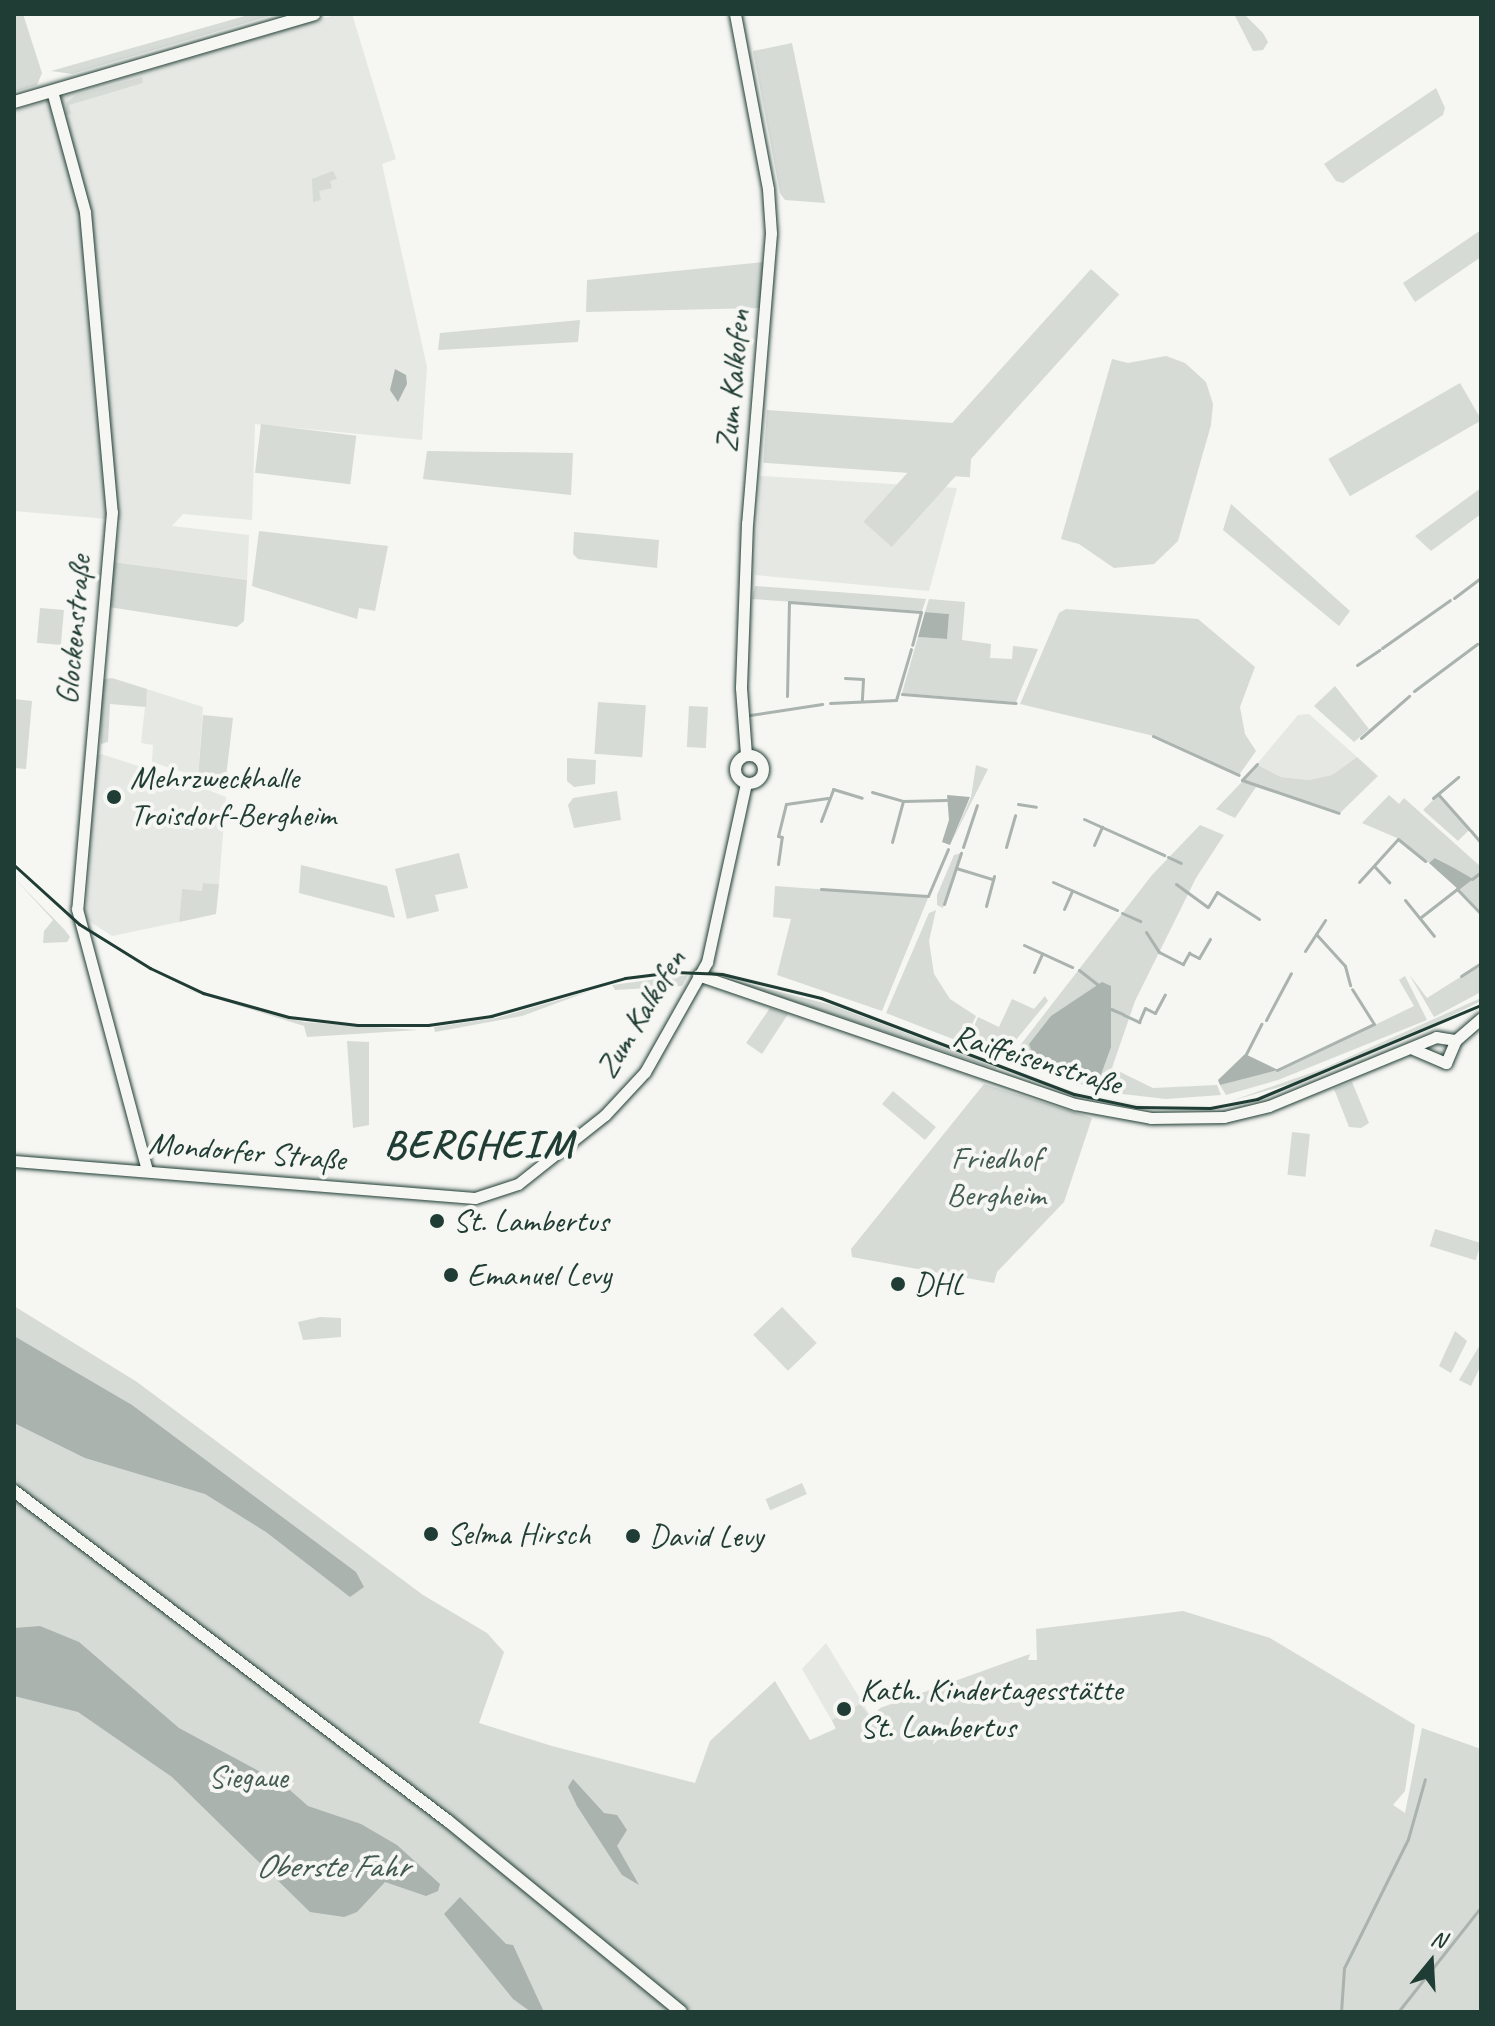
<!DOCTYPE html>
<html>
<head>
<meta charset="utf-8">
<style>
	body { margin:0 }
	#map { position:relative; width:1495px; height:2026px; overflow:hidden; background:#f6f6f2; font-family:Caveat,sans-serif }
	div>[style] { position:absolute }
	.built>* { inset:0; background:#e6e8e4 }
	.green>* { inset:0; background:#d6dbd6; transform-origin:0 0 }
	.water>* { inset:0; background:#aab3ae }
	.stream>* { height:3px; margin:-1.5px; padding:0 1.5px; transform-origin:1.5px; border-radius:1.5px; background:#aab3ae }
	.roads { filter:drop-shadow(0 0 2px #1f3d34) drop-shadow(0 0 2px #1f3d34) }
	.tertiary>* { height:11px; margin:-5.5px; padding:0 5.5px; transform-origin:5.5px; border-radius:5.5px; background:#f6f6f2 }
	.tertiary>.ring { margin:-5.5px; padding:0; box-sizing:content-box; background:none; border:11px solid #f6f6f2; border-radius:50% }
	.secondary>* { height:12px; margin:-6px; padding:0 6px; transform-origin:6px; border-radius:6px; background:#f6f6f2 }
	.rail>* { height:3px; margin:-1.5px; padding:0 1.5px; transform-origin:1.5px; border-radius:1.5px; background:#1f3d34 }
	.dots>* { width:22px; height:22px; translate:-50% -50%; box-sizing:border-box; border:4px solid #f6f6f2; border-radius:50% }
	span { translate:-50% -50%; white-space:nowrap; text-align:center; line-height:1.15; -webkit-text-stroke:8px #f6f6f2; paint-order:stroke }
	.street-label { font-size:32px; color:#1f3d34 }
	.poi-label { font-size:32px; color:#1f3d34 }
	.left { translate:0 -50%; text-align:left }
	.park-label { font-size:32px; color:#445d54 }
	.water-label { font-size:34px; color:#425a52; font-style:italic }
	.district-label { font-size:40px; color:#1f3d34; font-weight:700; letter-spacing:2px }
	.frame { position:absolute; inset:0; border:16px solid #1f3d34; pointer-events:none }
	.north { position:absolute; left:1391px; top:1922px; width:80px; height:80px; -webkit-text-stroke:6px #f6f6f2; paint-order:stroke; rotate:18deg; font-size:22px; font-weight:700; line-height:32px; text-align:center; color:#1f3d34 }
	.north::after { content:''; display:block; margin:auto; width:28px; height:36px; background:#1f3d34; clip-path:polygon(50% 0,100% 100%,50% 72%,0 100%) }
</style>
</head>
<body>
<div id="map">
	<div class="built">
		<div style="clip-path:polygon(338px 14px,352px 14px,396px 159px,382px 164px,427px 367px,422px 440px,255px 424px,252px 520px,183px 514px,172px 526px,249px 535px,247px 580px,113px 562px,121px 520px,14px 511px,14px 111px)"></div>
		<div style="clip-path:polygon(760px 476px,957px 488px,929px 591px,755px 575px)"></div>
		<div style="clip-path:polygon(147px 689px,203px 707px,198px 777px,152px 762px,153px 745px,141px 743px)"></div>
		<div style="clip-path:polygon(1309px 714px,1357px 757px,1332px 775px,1309px 780px,1281px 777px,1257px 764px,1298px 715px)"></div>
		<div style="clip-path:polygon(101px 754px,166px 775px,163px 782px,188px 790px,190px 783px,226px 797px,219px 884px,204px 883px,203px 891px,182px 890px,179px 922px,112px 936px,86px 919px,95px 757px)"></div>
		<div style="clip-path:polygon(826px 1643px,873px 1720px,803px 1744px,836px 1728px,802px 1669px)"></div>
	</div>
	<div class="green">
		<div style="clip-path:polygon(14px 14px,23px 14px,42px 73px,37px 85px,14px 92px)"></div>
		<div style="clip-path:polygon(252px 14px,276px 14px,72px 74px,51px 71px)"></div>
		<div style="clip-path:polygon(1234px 14px,1244px 14px,1263px 33px,1268px 42px,1263px 50px,1253px 51px)"></div>
		<div style="clip-path:polygon(792px 43px,825px 203px,785px 200px,780px 193px,753px 51px)"></div>
		<div style="clip-path:polygon(142px 77px,143px 83px,69px 105px,71px 114px,66px 115px,66px 103px,76px 95px)"></div>
		<div style="clip-path:polygon(1436px 88px,1445px 108px,1443px 115px,1343px 183px,1336px 181px,1324px 164px)"></div>
		<div style="clip-path:polygon(333px 171px,337px 179px,330px 181px,332px 188px,319px 191px,321px 200px,313px 202px,312px 179px)"></div>
		<div style="clip-path:polygon(1481px 230px,1481px 257px,1415px 302px,1403px 283px)"></div>
		<div style="clip-path:polygon(765px 262px,759px 308px,586px 312px,587px 280px)"></div>
		<div style="left:1091px;top:269px;width:38px;height:340px;rotate:42deg"></div>
		<div style="clip-path:polygon(580px 320px,578px 342px,438px 350px,440px 333px)"></div>
		<div style="clip-path:polygon(1166px 356px,1185px 363px,1206px 382px,1213px 404px,1211px 425px,1178px 541px,1154px 564px,1114px 568px,1079px 544px,1061px 539px,1112px 359px,1128px 363px)"></div>
		<div style="left:1460px;top:383px;width:43px;height:152px;rotate:60deg"></div>
		<div style="left:767px;top:410px;width:207px;height:53px;rotate:4deg"></div>
		<div style="left:261px;top:424px;width:96px;height:49px;rotate:7deg"></div>
		<div style="clip-path:polygon(427px 451px,573px 453px,571px 495px,423px 479px)"></div>
		<div style="clip-path:polygon(1481px 488px,1481px 514px,1431px 551px,1415px 536px)"></div>
		<div style="clip-path:polygon(1231px 504px,1350px 611px,1339px 626px,1223px 530px)"></div>
		<div style="clip-path:polygon(259px 531px,388px 546px,375px 611px,359px 608px,357px 619px,252px 586px)"></div>
		<div style="clip-path:polygon(574px 532px,659px 540px,657px 568px,578px 559px,573px 554px)"></div>
		<div style="clip-path:polygon(113px 562px,247px 580px,244px 621px,237px 627px,109px 607px)"></div>
		<div style="clip-path:polygon(755px 586px,878px 595px,926px 599px,922px 611px,752px 599px)"></div>
		<div style="clip-path:polygon(929px 599px,965px 602px,962px 640px,991px 644px,990px 658px,1012px 659px,1013px 646px,1038px 649px,1016px 702px,902px 693px,918px 637px,947px 639px,949px 614px,925px 612px)"></div>
		<div style="left:40px;top:608px;width:24px;height:35px;rotate:5deg"></div>
		<div style="clip-path:polygon(1066px 609px,1198px 619px,1255px 667px,1240px 707px,1245px 734px,1256px 751px,1239px 775px,1154px 736px,1020px 704px,1059px 613px)"></div>
		<div style="clip-path:polygon(112px 678px,147px 689px,146px 707px,110px 704px,108px 742px,101px 744px,101px 680px)"></div>
		<div style="clip-path:polygon(1335px 686px,1369px 729px,1354px 742px,1314px 706px)"></div>
		<div style="clip-path:polygon(14px 699px,32px 701px,26px 769px,14px 768px)"></div>
		<div style="left:598px;top:702px;width:48px;height:52px;rotate:4deg"></div>
		<div style="left:689px;top:706px;width:19px;height:41px;rotate:3deg"></div>
		<div style="clip-path:polygon(203px 715px,233px 718px,225px 785px,198px 777px)"></div>
		<div style="clip-path:polygon(1357px 757px,1378px 776px,1340px 813px,1256px 787px,1235px 818px,1216px 809px,1258px 765px,1281px 777px,1309px 780px,1332px 775px)"></div>
		<div style="clip-path:polygon(567px 758px,596px 760px,595px 784px,574px 787px,567px 781px)"></div>
		<div style="clip-path:polygon(976px 765px,988px 769px,950px 845px,971px 797px)"></div>
		<div style="clip-path:polygon(617px 791px,621px 820px,574px 828px,568px 805px,573px 798px)"></div>
		<div style="clip-path:polygon(1389px 795px,1399px 804px,1404px 798px,1481px 867px,1481px 912px,1459px 890px,1472px 879px,1436px 858px,1429px 863px,1397px 838px,1362px 823px)"></div>
		<div style="clip-path:polygon(1438px 795px,1469px 830px,1458px 841px,1423px 810px)"></div>
		<div style="clip-path:polygon(1200px 825px,1224px 835px,1196px 878px,1135px 1001px,1112px 1068px,1153px 1088px,1217px 1085px,1221px 1095px,1166px 1099px,1105px 1092px,1008px 1061px,1152px 875px)"></div>
		<div style="clip-path:polygon(948px 849px,882px 1011px,777px 975px,791px 919px,773px 917px,775px 886px,928px 897px)"></div>
		<div style="clip-path:polygon(459px 853px,468px 888px,435px 895px,439px 911px,407px 919px,395px 869px)"></div>
		<div style="clip-path:polygon(961px 853px,943px 908px,937px 905px,937px 895px,954px 855px)"></div>
		<div style="clip-path:polygon(301px 865px,387px 886px,395px 918px,299px 893px)"></div>
		<div style="clip-path:polygon(14px 878px,64px 929px,70px 937px,67px 942px,43px 943px,44px 931px,53px 920px)"></div>
		<div style="clip-path:polygon(203px 883px,219px 884px,216px 914px,179px 922px,182px 889px,202px 891px)"></div>
		<div style="clip-path:polygon(936px 910px,929px 941px,934px 974px,950px 999px,976px 1016px,963px 1043px,886px 1013px,929px 913px)"></div>
		<div style="clip-path:polygon(1481px 964px,1481px 992px,1434px 1017px,1409px 974px,1427px 998px)"></div>
		<div style="clip-path:polygon(688px 975px,682px 986px,615px 990px,612px 985px)"></div>
		<div style="clip-path:polygon(1405px 976px,1427px 1020px,1278px 1080px,1226px 1095px,1220px 1085px,1294px 1064px,1414px 1006px,1399px 980px)"></div>
		<div style="clip-path:polygon(721px 977px,832px 1005px,996px 1067px,996px 1069px)"></div>
		<div style="clip-path:polygon(175px 986px,304px 1022px,418px 1030px,307px 1037px,304px 1026px)"></div>
		<div style="clip-path:polygon(590px 991px,522px 1016px,435px 1032px,434px 1027px,496px 1018px)"></div>
		<div style="clip-path:polygon(1045px 996px,1048px 1001px,1001px 1058px,966px 1045px,978px 1017px,999px 1027px,1012px 999px,1034px 1009px)"></div>
		<div style="clip-path:polygon(1481px 998px,1479px 1002px,1429px 1027px,1300px 1081px,1231px 1101px,1322px 1069px)"></div>
		<div style="clip-path:polygon(770px 1008px,788px 1014px,762px 1054px,746px 1043px)"></div>
		<div style="clip-path:polygon(347px 1041px,369px 1042px,369px 1125px,353px 1128px)"></div>
		<div style="clip-path:polygon(1352px 1082px,1369px 1123px,1361px 1128px,1349px 1127px,1334px 1089px)"></div>
		<div style="clip-path:polygon(984px 1084px,1092px 1118px,1064px 1202px,997px 1272px,994px 1283px,852px 1257px,851px 1249px)"></div>
		<div style="left:893px;top:1091px;width:56px;height:17px;rotate:40deg"></div>
		<div style="left:1292px;top:1132px;width:18px;height:43px;rotate:6deg"></div>
		<div style="left:1435px;top:1229px;width:48px;height:18px;rotate:17deg"></div>
		<div style="clip-path:polygon(14px 1306px,137px 1382px,423px 1595px,487px 1633px,504px 1652px,479px 1723px,552px 1746px,695px 1783px,710px 1741px,775px 1681px,810px 1740px,836px 1729px,832px 1720px,860px 1704px,871px 1718px,880px 1708px,1030px 1654px,1028px 1660px,1037px 1660px,1036px 1629px,1183px 1611px,1270px 1638px,1415px 1725px,1405px 1791px,1393px 1805px,1405px 1813px,1422px 1728px,1481px 1749px,1481px 2012px,14px 2012px)"></div>
		<div style="left:782px;top:1307px;width:50px;height:40px;rotate:46deg"></div>
		<div style="clip-path:polygon(320px 1317px,341px 1318px,341px 1337px,303px 1340px,298px 1322px)"></div>
		<div style="clip-path:polygon(1455px 1331px,1467px 1341px,1451px 1373px,1439px 1366px)"></div>
		<div style="clip-path:polygon(1481px 1343px,1481px 1365px,1471px 1386px,1459px 1380px)"></div>
		<div style="left:802px;top:1483px;width:12px;height:40px;rotate:66deg"></div>
	</div>
	<div class="water">
		<div style="clip-path:polygon(395px 369px,406px 375px,407px 384px,398px 402px,390px 390px)"></div>
		<div style="clip-path:polygon(925px 612px,949px 614px,947px 639px,918px 637px)"></div>
		<div style="clip-path:polygon(947px 795px,970px 797px,950px 845px,942px 842px,949px 820px)"></div>
		<div style="clip-path:polygon(1435px 858px,1454px 868px,1473px 879px,1459px 890px,1429px 863px)"></div>
		<div style="clip-path:polygon(1102px 982px,1111px 986px,1111px 1047px,1099px 1080px,1035px 1060px,1029px 1044px,1051px 1016px)"></div>
		<div style="clip-path:polygon(1245px 1054px,1278px 1070px,1220px 1085px,1218px 1080px)"></div>
		<div style="clip-path:polygon(14px 1336px,132px 1405px,356px 1572px,364px 1587px,350px 1597px,266px 1532px,205px 1494px,85px 1458px,14px 1423px)"></div>
		<div style="clip-path:polygon(40px 1626px,79px 1642px,179px 1728px,283px 1784px,308px 1806px,361px 1824px,397px 1845px,440px 1884px,438px 1891px,426px 1896px,385px 1882px,357px 1912px,344px 1917px,310px 1912px,172px 1777px,78px 1712px,14px 1696px,14px 1628px)"></div>
		<div style="clip-path:polygon(573px 1779px,604px 1813px,617px 1815px,627px 1830px,617px 1846px,639px 1885px,622px 1875px,577px 1806px,568px 1787px)"></div>
		<div style="clip-path:polygon(460px 1897px,506px 1944px,513px 1945px,544px 2012px,531px 2012px,513px 1999px,444px 1914px)"></div>
	</div>
	<div class="stream">
		<div style="left:1454px;top:598px;width:34px;rotate:-37deg"></div>
		<div style="left:1382px;top:648px;width:83px;rotate:-35.2deg"></div>
		<div style="left:1357px;top:665px;width:27px;rotate:-34deg"></div>
		<div style="left:845px;top:678px;width:18px;rotate:3deg"></div>
		<div style="left:863px;top:679px;width:22px;rotate:93deg"></div>
		<div style="left:1414px;top:691px;width:79px;rotate:-36.7deg"></div>
		<div style="left:902px;top:694px;width:114px;rotate:4.5deg"></div>
		<div style="left:787px;top:696px;width:94px;rotate:-88.8deg"></div>
		<div style="left:789px;top:602px;width:132px;rotate:4.3deg"></div>
		<div style="left:921px;top:612px;width:34px;rotate:105deg"></div>
		<div style="left:830px;top:703px;width:66px;rotate:-2.6deg"></div>
		<div style="left:896px;top:700px;width:53px;rotate:-73.6deg"></div>
		<div style="left:750px;top:715px;width:73px;rotate:-8.7deg"></div>
		<div style="left:1153px;top:736px;width:94px;rotate:24.4deg"></div>
		<div style="left:1361px;top:738px;width:64px;rotate:-41.2deg"></div>
		<div style="left:1257px;top:764px;width:22px;rotate:133deg"></div>
		<div style="left:1242px;top:780px;width:102px;rotate:18.8deg"></div>
		<div style="left:872px;top:792px;width:32px;rotate:16deg"></div>
		<div style="left:903px;top:801px;width:43px;rotate:-1.3deg"></div>
		<div style="left:1438px;top:794px;width:48px;rotate:48.4deg"></div>
		<div style="left:1433px;top:798px;width:33px;rotate:-40deg"></div>
		<div style="left:1018px;top:804px;width:18px;rotate:9deg"></div>
		<div style="left:1084px;top:819px;width:88px;rotate:24.2deg"></div>
		<div style="left:821px;top:821px;width:34px;rotate:-69deg"></div>
		<div style="left:833px;top:789px;width:30px;rotate:17deg"></div>
		<div style="left:1471px;top:831px;width:16px;rotate:50deg"></div>
		<div style="left:892px;top:842px;width:42px;rotate:-75deg"></div>
		<div style="left:1094px;top:845px;width:20px;rotate:-66deg"></div>
		<div style="left:963px;top:847px;width:44px;rotate:-71.6deg"></div>
		<div style="left:1006px;top:847px;width:33px;rotate:-74deg"></div>
		<div style="left:1168px;top:857px;width:14px;rotate:25deg"></div>
		<div style="left:778px;top:864px;width:27px;rotate:-82deg"></div>
		<div style="left:782px;top:837px;width:4px;rotate:-166deg"></div>
		<div style="left:778px;top:836px;width:33px;rotate:-76deg"></div>
		<div style="left:786px;top:804px;width:42px;rotate:-8.1deg"></div>
		<div style="left:1375px;top:867px;width:21px;rotate:47deg"></div>
		<div style="left:956px;top:868px;width:39px;rotate:17deg"></div>
		<div style="left:1472px;top:879px;width:11px;rotate:-38deg"></div>
		<div style="left:1053px;top:882px;width:70px;rotate:23.6deg"></div>
		<div style="left:1359px;top:882px;width:58px;rotate:-47.8deg"></div>
		<div style="left:1398px;top:839px;width:35px;rotate:39deg"></div>
		<div style="left:1176px;top:884px;width:39px;rotate:36deg"></div>
		<div style="left:1208px;top:907px;width:17px;rotate:-59deg"></div>
		<div style="left:1217px;top:892px;width:50px;rotate:32.7deg"></div>
		<div style="left:821px;top:889px;width:107px;rotate:3.7deg"></div>
		<div style="left:928px;top:896px;width:51px;rotate:-66.9deg"></div>
		<div style="left:1457px;top:889px;width:35px;rotate:46deg"></div>
		<div style="left:1405px;top:900px;width:46px;rotate:51.1deg"></div>
		<div style="left:944px;top:904px;width:54px;rotate:-71.6deg"></div>
		<div style="left:986px;top:906px;width:31px;rotate:-75deg"></div>
		<div style="left:1064px;top:909px;width:20px;rotate:-66deg"></div>
		<div style="left:1122px;top:913px;width:20px;rotate:24deg"></div>
		<div style="left:1421px;top:917px;width:46px;rotate:-37.9deg"></div>
		<div style="left:1146px;top:932px;width:24px;rotate:57deg"></div>
		<div style="left:1159px;top:952px;width:27px;rotate:27deg"></div>
		<div style="left:1183px;top:964px;width:13px;rotate:-61deg"></div>
		<div style="left:1189px;top:953px;width:11px;rotate:27deg"></div>
		<div style="left:1199px;top:958px;width:22px;rotate:-60deg"></div>
		<div style="left:1316px;top:934px;width:43px;rotate:47.8deg"></div>
		<div style="left:1345px;top:966px;width:20px;rotate:75deg"></div>
		<div style="left:1024px;top:945px;width:53px;rotate:24.6deg"></div>
		<div style="left:1305px;top:951px;width:37px;rotate:-57deg"></div>
		<div style="left:1079px;top:970px;width:24px;rotate:38deg"></div>
		<div style="left:1034px;top:972px;width:20px;rotate:-66deg"></div>
		<div style="left:1461px;top:976px;width:24px;rotate:-33deg"></div>
		<div style="left:1111px;top:1009px;width:13px;rotate:23deg"></div>
		<div style="left:1124px;top:1015px;width:17px;rotate:25deg"></div>
		<div style="left:1139px;top:1022px;width:15px;rotate:-67deg"></div>
		<div style="left:1145px;top:1008px;width:11px;rotate:27deg"></div>
		<div style="left:1155px;top:1013px;width:21px;rotate:-62deg"></div>
		<div style="left:1266px;top:1020px;width:53px;rotate:-62deg"></div>
		<div style="left:1246px;top:1054px;width:34px;rotate:-63deg"></div>
		<div style="left:1277px;top:1070px;width:107px;rotate:-25.4deg"></div>
		<div style="left:1374px;top:1024px;width:41px;rotate:-122.2deg"></div>
		<div style="left:1341px;top:2012px;width:44px;rotate:-86.1deg"></div>
		<div style="left:1344px;top:1968px;width:144px;rotate:-63.6deg"></div>
		<div style="left:1408px;top:1839px;width:62px;rotate:-74.2deg"></div>
		<div style="left:1398px;top:2012px;width:134px;rotate:-51.7deg"></div>
	</div>
	<div class="roads">
		<div class="tertiary">
			<div style="left:735px;top:14px;width:178px;rotate:79.3deg"></div>
			<div style="left:768px;top:189px;width:44px;rotate:86.1deg"></div>
			<div style="left:771px;top:233px;width:291px;rotate:94.7deg"></div>
			<div style="left:747px;top:523px;width:165px;rotate:92.1deg"></div>
			<div style="left:741px;top:688px;width:67px;rotate:85.7deg"></div>
			<div style="left:52px;top:91px;width:125px;rotate:74.7deg"></div>
			<div style="left:85px;top:212px;width:301px;rotate:84.9deg"></div>
			<div style="left:112px;top:512px;width:399px;rotate:95deg"></div>
			<div style="left:77px;top:909px;width:270px;rotate:75deg"></div>
			<div class="ring" style="left:735px;top:755px;width:17px;height:17px"></div>
			<div style="left:698px;top:975px;width:398px;rotate:18.9deg"></div>
			<div style="left:1075px;top:1104px;width:77px;rotate:10.4deg"></div>
			<div style="left:1151px;top:1118px;width:73px;rotate:-0.8deg"></div>
			<div style="left:1224px;top:1117px;width:46px;rotate:-13.7deg"></div>
			<div style="left:1269px;top:1106px;width:181px;rotate:-22.4deg"></div>
			<div style="left:1436px;top:1037px;width:20px;rotate:9deg"></div>
			<div style="left:1413px;top:1049px;width:36px;rotate:23deg"></div>
			<div style="left:1446px;top:1063px;width:25px;rotate:-67deg"></div>
			<div style="left:1456px;top:1040px;width:33px;rotate:-41deg"></div>
			<div style="left:14px;top:1161px;width:462px;rotate:4.6deg"></div>
			<div style="left:475px;top:1198px;width:45px;rotate:-18deg"></div>
			<div style="left:518px;top:1184px;width:111px;rotate:-38.4deg"></div>
			<div style="left:605px;top:1115px;width:59px;rotate:-47.1deg"></div>
			<div style="left:645px;top:1072px;width:126px;rotate:-60.6deg"></div>
			<div style="left:707px;top:962px;width:183px;rotate:-77.7deg"></div>
		</div>
		<div class="secondary">
			<div style="left:14px;top:102px;width:313px;rotate:-16.3deg"></div>
			<div style="left:14px;top:1491px;width:545px;rotate:37.25deg"></div>
			<div style="left:448px;top:1821px;width:301px;rotate:39.3deg"></div>
		</div>
	</div>
	<div class="rail">
		<div style="left:14px;top:865px;width:88px;rotate:42.2deg"></div>
		<div style="left:79px;top:924px;width:84px;rotate:31.8deg"></div>
		<div style="left:150px;top:968px;width:59px;rotate:25.3deg"></div>
		<div style="left:203px;top:993px;width:89px;rotate:15.6deg"></div>
		<div style="left:289px;top:1017px;width:69px;rotate:6.6deg"></div>
		<div style="left:358px;top:1025px;width:70px"></div>
		<div style="left:428px;top:1025px;width:64px;rotate:-8.1deg"></div>
		<div style="left:491px;top:1016px;width:139px;rotate:-15.8deg"></div>
		<div style="left:625px;top:978px;width:49px;rotate:-7deg"></div>
		<div style="left:674px;top:972px;width:48px;rotate:2.4deg"></div>
		<div style="left:722px;top:974px;width:102px;rotate:13.6deg"></div>
		<div style="left:821px;top:998px;width:271px;rotate:20.8deg"></div>
		<div style="left:1074px;top:1094px;width:63px;rotate:11.8deg"></div>
		<div style="left:1136px;top:1107px;width:74px;rotate:0.8deg"></div>
		<div style="left:1210px;top:1108px;width:48px;rotate:-10.8deg"></div>
		<div style="left:1257px;top:1099px;width:243px;rotate:-22.8deg"></div>
	</div>
	<div class="dots">
		<div style="left:114px;top:797px;background:#1f3d34"></div>
		<div style="left:437px;top:1221px;background:#1f3d34"></div>
		<div style="left:451px;top:1275px;background:#1f3d34"></div>
		<div style="left:898px;top:1284px;background:#1f3d34"></div>
		<div style="left:431px;top:1534px;background:#1f3d34"></div>
		<div style="left:633px;top:1536px;background:#1f3d34"></div>
		<div style="left:844px;top:1709px;background:#1f3d34"></div>
	</div>
	<div class="street-label">
		<span style="left:733px;top:381px;rotate:-85deg">Zum Kalkofen</span>
		<span style="left:74px;top:630px;rotate:-85deg">Glockenstraße</span>
		<span style="left:641px;top:1014px;rotate:-59deg">Zum Kalkofen</span>
		<span style="left:1037px;top:1060px;rotate:17deg">Raiffeisenstraße</span>
		<span style="left:247px;top:1152px;rotate:5deg">Mondorfer Straße</span>
	</div>
	<div class="poi-label">
		<span class="left" style="left:130px;top:797px">Mehrzweckhalle<br>Troisdorf-Bergheim</span>
		<span class="left" style="left:453px;top:1221px">St. Lambertus</span>
		<span class="left" style="left:467px;top:1275px">Emanuel Levy</span>
		<span class="left" style="left:914px;top:1284px">DHL</span>
		<span class="left" style="left:447px;top:1534px">Selma Hirsch</span>
		<span class="left" style="left:649px;top:1536px">David Levy</span>
		<span class="left" style="left:860px;top:1709px">Kath. Kindertagesstätte<br>St. Lambertus</span>
	</div>
	<div class="park-label">
		<span style="left:996px;top:1177px">Friedhof<br>Bergheim</span>
		<span style="left:248px;top:1777px">Siegaue</span>
	</div>
	<div class="water-label">
		<span style="left:332px;top:1866px">Oberste Fahr</span>
	</div>
	<div class="district-label">
		<span style="left:479px;top:1144px">BERGHEIM</span>
	</div>
	<div class="frame"></div>
	<div class="north">N</div>
</div>
</body>
</html>
